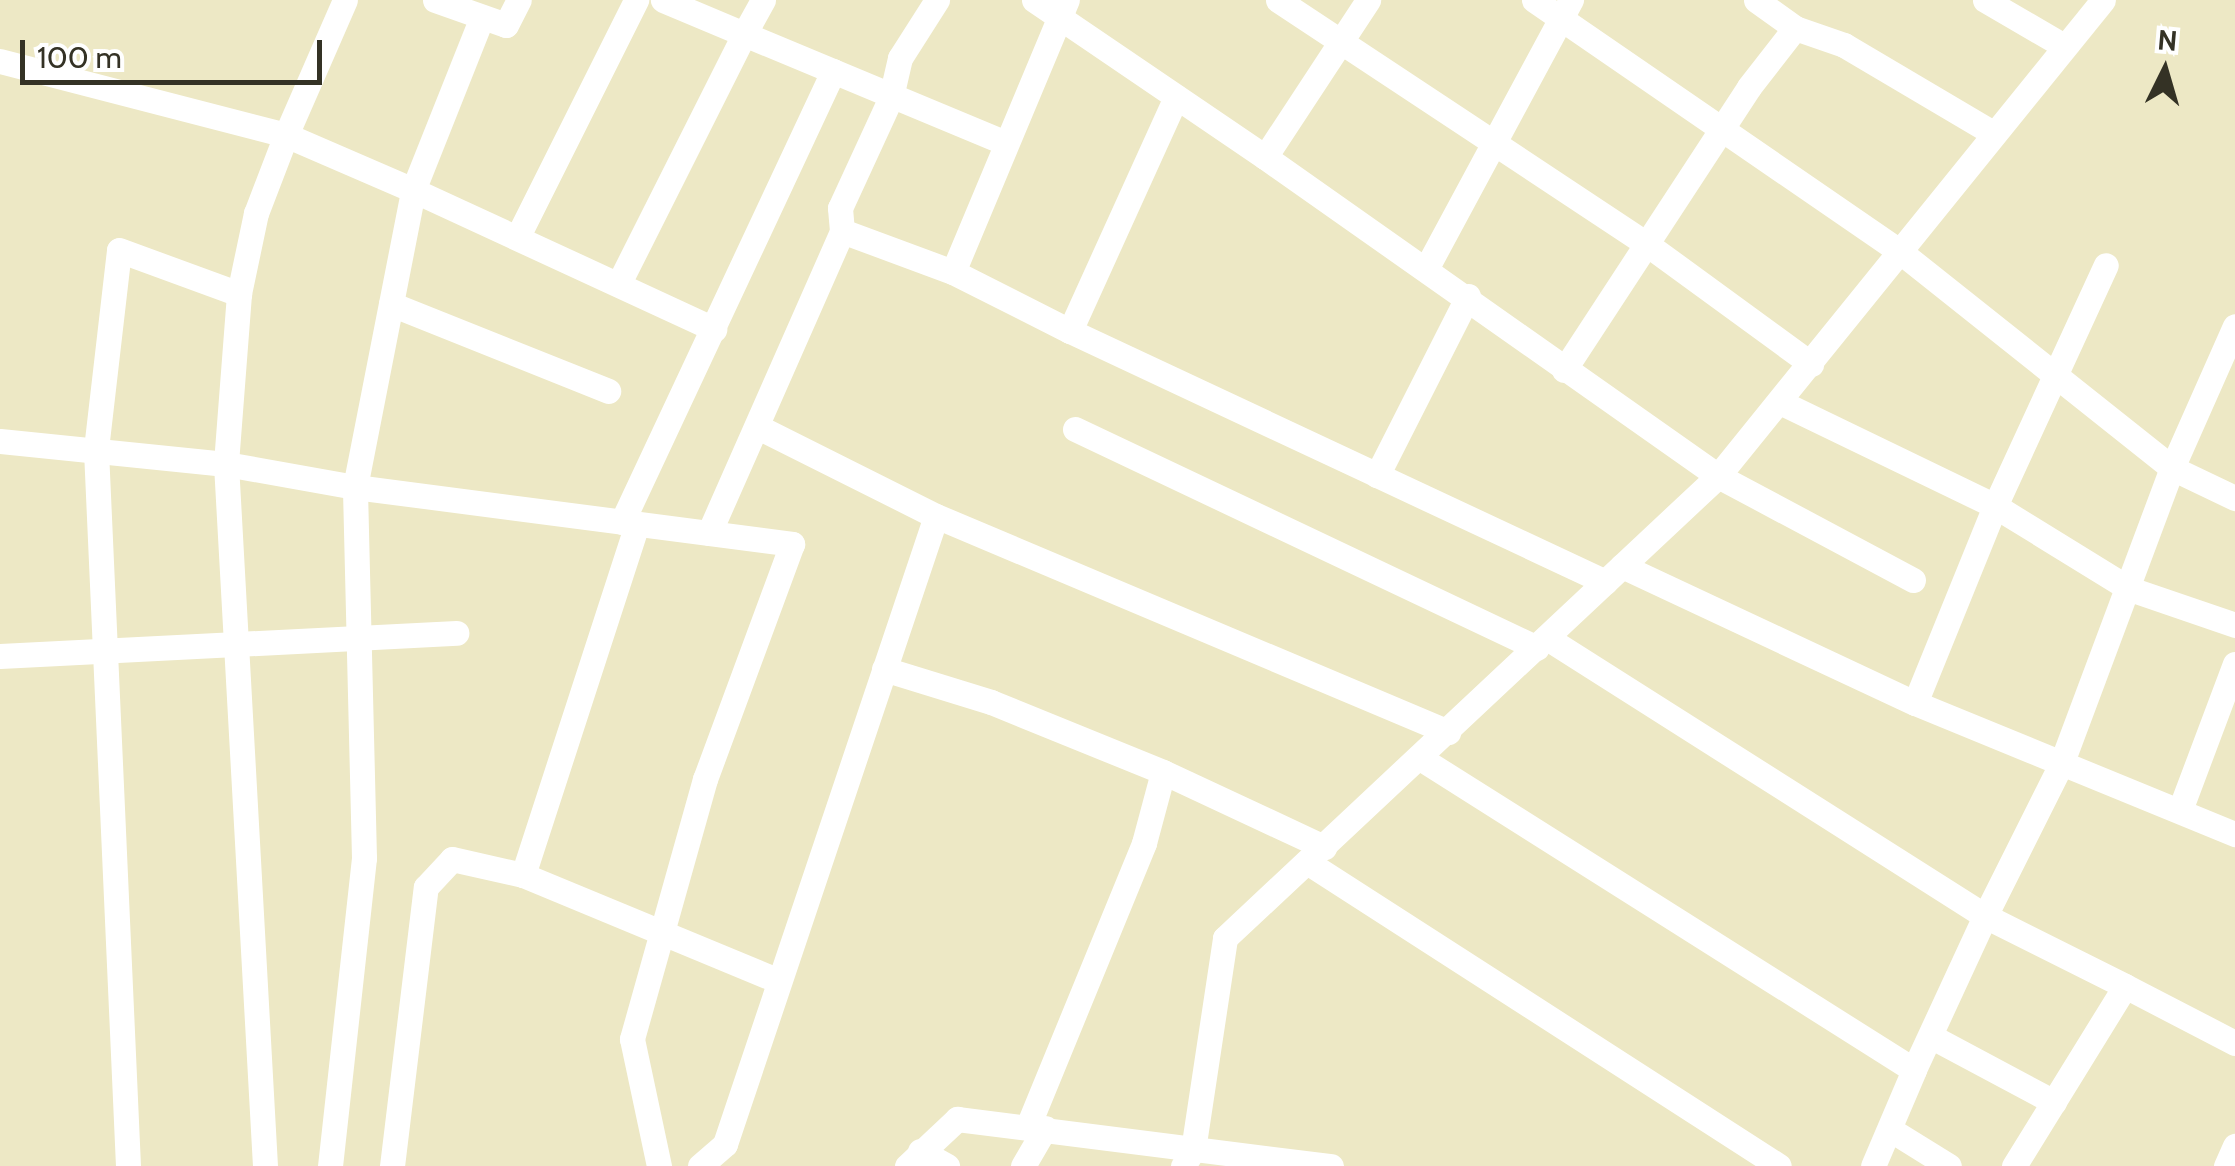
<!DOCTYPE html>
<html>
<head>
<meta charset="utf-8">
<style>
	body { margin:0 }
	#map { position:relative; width:2235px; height:1166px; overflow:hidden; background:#ede8c5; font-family:Cabin,sans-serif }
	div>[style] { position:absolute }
	.minor>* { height:25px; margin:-12.5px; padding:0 12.5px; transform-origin:12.5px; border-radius:12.5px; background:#fff }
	span { translate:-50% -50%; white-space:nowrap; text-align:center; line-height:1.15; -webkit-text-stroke:9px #fff; paint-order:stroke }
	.north { position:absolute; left:2115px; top:20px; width:100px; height:100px; -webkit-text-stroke:8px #fff; paint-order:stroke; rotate:5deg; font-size:28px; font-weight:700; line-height:40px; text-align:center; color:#343225 }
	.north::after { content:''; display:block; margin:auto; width:35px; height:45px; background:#343225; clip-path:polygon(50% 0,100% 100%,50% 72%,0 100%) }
	.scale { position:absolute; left:20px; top:40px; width:302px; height:45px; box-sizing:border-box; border:5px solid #343225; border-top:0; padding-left:12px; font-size:30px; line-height:35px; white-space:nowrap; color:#343225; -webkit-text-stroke:8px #fff; paint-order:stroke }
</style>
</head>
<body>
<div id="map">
	<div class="minor">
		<div style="left:435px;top:0;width:75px;rotate:19.4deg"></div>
		<div style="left:506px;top:25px;width:28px;rotate:-63deg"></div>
		<div style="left:763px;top:0;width:39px;rotate:119deg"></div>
		<div style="left:744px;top:34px;width:281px;rotate:22.6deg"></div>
		<div style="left:1034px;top:0;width:279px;rotate:34.2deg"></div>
		<div style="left:1265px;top:157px;width:188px;rotate:-56.7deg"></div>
		<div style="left:1278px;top:0;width:444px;rotate:33.5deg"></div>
		<div style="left:1648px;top:245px;width:202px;rotate:36.1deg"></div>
		<div style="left:1534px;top:0;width:448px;rotate:34.5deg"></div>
		<div style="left:1903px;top:254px;width:344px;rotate:38.5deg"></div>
		<div style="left:2172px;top:468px;width:155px;rotate:-66.1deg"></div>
		<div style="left:1756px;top:0;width:48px;rotate:35.7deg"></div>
		<div style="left:1985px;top:0;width:91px;rotate:30.2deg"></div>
		<div style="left:482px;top:17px;width:186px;rotate:111.7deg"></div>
		<div style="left:413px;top:190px;width:332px;rotate:24.8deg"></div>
		<div style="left:0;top:61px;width:295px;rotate:14.5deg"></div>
		<div style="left:286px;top:135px;width:84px;rotate:111deg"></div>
		<div style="left:256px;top:213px;width:83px;rotate:101.9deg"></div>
		<div style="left:1176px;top:97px;width:257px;rotate:114.4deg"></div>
		<div style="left:1070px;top:331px;width:339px;rotate:25.1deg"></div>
		<div style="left:842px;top:231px;width:118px;rotate:20.3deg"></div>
		<div style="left:953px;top:272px;width:295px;rotate:-67.3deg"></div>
		<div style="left:519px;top:234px;width:262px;rotate:-63.4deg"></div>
		<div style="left:1426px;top:269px;width:306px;rotate:-61.7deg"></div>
		<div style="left:953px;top:272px;width:131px;rotate:26.8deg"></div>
		<div style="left:619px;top:283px;width:279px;rotate:-63.3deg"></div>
		<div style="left:744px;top:34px;width:88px;rotate:-157.2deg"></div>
		<div style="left:1468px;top:296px;width:201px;rotate:116.9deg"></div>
		<div style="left:1377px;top:475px;width:252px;rotate:25.1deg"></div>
		<div style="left:391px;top:304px;width:234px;rotate:21.8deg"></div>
		<div style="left:1564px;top:370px;width:338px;rotate:-56.8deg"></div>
		<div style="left:1749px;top:87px;width:75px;rotate:-52.1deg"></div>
		<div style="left:1795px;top:28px;width:52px;rotate:19.1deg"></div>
		<div style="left:1844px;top:45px;width:171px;rotate:30.6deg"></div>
		<div style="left:1780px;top:402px;width:239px;rotate:25.8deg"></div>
		<div style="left:1995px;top:506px;width:158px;rotate:31.6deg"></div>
		<div style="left:2130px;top:589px;width:111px;rotate:18.9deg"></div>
		<div style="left:760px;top:428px;width:197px;rotate:26.6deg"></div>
		<div style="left:936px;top:516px;width:556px;rotate:22.87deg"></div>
		<div style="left:1075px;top:429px;width:511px;rotate:25.36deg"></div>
		<div style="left:0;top:441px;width:227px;rotate:5.8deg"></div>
		<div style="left:226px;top:464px;width:131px;rotate:10.1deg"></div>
		<div style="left:355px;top:487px;width:441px;rotate:7.4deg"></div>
		<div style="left:792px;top:544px;width:251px;rotate:110.3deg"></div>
		<div style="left:705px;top:779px;width:270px;rotate:105.7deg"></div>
		<div style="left:632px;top:1039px;width:130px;rotate:78deg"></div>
		<div style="left:622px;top:522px;width:498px;rotate:-64.9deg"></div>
		<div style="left:709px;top:533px;width:330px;rotate:-66.2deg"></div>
		<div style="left:842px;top:231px;width:23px;rotate:-95deg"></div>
		<div style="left:840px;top:208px;width:122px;rotate:-65.3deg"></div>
		<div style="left:891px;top:97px;width:40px;rotate:-77deg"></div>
		<div style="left:900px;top:58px;width:69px;rotate:-57.5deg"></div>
		<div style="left:1622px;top:566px;width:323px;rotate:25.1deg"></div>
		<div style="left:1915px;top:703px;width:346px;rotate:22.3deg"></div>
		<div style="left:1913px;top:580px;width:221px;rotate:-151.9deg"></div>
		<div style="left:1718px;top:476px;width:612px;rotate:-51.03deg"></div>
		<div style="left:1547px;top:638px;width:519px;rotate:32.4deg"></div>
		<div style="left:1985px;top:916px;width:170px;rotate:114.8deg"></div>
		<div style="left:0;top:656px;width:457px;rotate:-2.9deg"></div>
		<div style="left:884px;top:669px;width:112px;rotate:17.1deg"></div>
		<div style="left:991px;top:702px;width:186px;rotate:22.1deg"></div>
		<div style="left:1915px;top:703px;width:213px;rotate:-67.9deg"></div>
		<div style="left:1995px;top:506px;width:265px;rotate:-65.3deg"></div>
		<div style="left:1420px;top:758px;width:584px;rotate:32.28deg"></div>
		<div style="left:1914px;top:1070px;width:104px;rotate:113.1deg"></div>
		<div style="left:2180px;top:810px;width:156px;rotate:-69.4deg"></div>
		<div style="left:1307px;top:862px;width:561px;rotate:32.78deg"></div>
		<div style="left:523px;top:875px;width:369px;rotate:-72deg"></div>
		<div style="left:2125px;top:986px;width:157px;rotate:-153.4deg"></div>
		<div style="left:1985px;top:916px;width:172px;rotate:-63.4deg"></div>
		<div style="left:2062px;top:762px;width:314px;rotate:-69.5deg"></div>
		<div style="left:2172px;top:468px;width:70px;rotate:25.5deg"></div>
		<div style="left:1934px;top:1038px;width:136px;rotate:28.1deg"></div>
		<div style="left:1028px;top:1126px;width:306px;rotate:-67.7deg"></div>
		<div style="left:1144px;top:843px;width:73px;rotate:-75deg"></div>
		<div style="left:1163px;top:772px;width:178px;rotate:25deg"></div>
		<div style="left:1891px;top:1130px;width:68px;rotate:31.8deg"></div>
		<div style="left:920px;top:1151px;width:31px;rotate:29deg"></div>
		<div style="left:128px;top:1166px;width:718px;rotate:-92.56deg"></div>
		<div style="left:96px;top:449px;width:200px;rotate:-83.4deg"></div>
		<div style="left:119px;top:250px;width:128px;rotate:20.1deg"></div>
		<div style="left:239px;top:294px;width:170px;rotate:94.4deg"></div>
		<div style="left:226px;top:464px;width:703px;rotate:86.82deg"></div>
		<div style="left:330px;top:1166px;width:310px;rotate:-83.7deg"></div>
		<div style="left:364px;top:858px;width:371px;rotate:-91.4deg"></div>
		<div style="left:355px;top:487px;width:303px;rotate:-78.9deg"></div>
		<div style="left:413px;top:190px;width:138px;rotate:-156.6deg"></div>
		<div style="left:286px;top:135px;width:147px;rotate:-66.4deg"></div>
		<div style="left:392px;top:1166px;width:281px;rotate:-83.1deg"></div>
		<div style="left:426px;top:887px;width:38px;rotate:-47deg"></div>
		<div style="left:452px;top:859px;width:73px;rotate:12.7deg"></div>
		<div style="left:523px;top:875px;width:274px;rotate:22.5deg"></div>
		<div style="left:700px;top:1166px;width:33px;rotate:-41deg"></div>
		<div style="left:725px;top:1144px;width:662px;rotate:-71.43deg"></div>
		<div style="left:907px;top:1166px;width:69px;rotate:-43.2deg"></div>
		<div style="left:957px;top:1119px;width:377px;rotate:7.2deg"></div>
		<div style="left:1023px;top:1166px;width:44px;rotate:-59.9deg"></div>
		<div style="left:1183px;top:1166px;width:19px;rotate:-58deg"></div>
		<div style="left:1193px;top:1150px;width:214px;rotate:-81.4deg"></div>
		<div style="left:1225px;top:938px;width:676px;rotate:-43.14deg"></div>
		<div style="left:1718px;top:476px;width:554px;rotate:-144.85deg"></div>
		<div style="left:2014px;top:1166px;width:211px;rotate:-58.3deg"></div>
		<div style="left:2125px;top:986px;width:124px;rotate:27.4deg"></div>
		<div style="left:2226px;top:1166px;width:22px;rotate:-66deg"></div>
	</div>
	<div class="north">N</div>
	<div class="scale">100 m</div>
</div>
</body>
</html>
